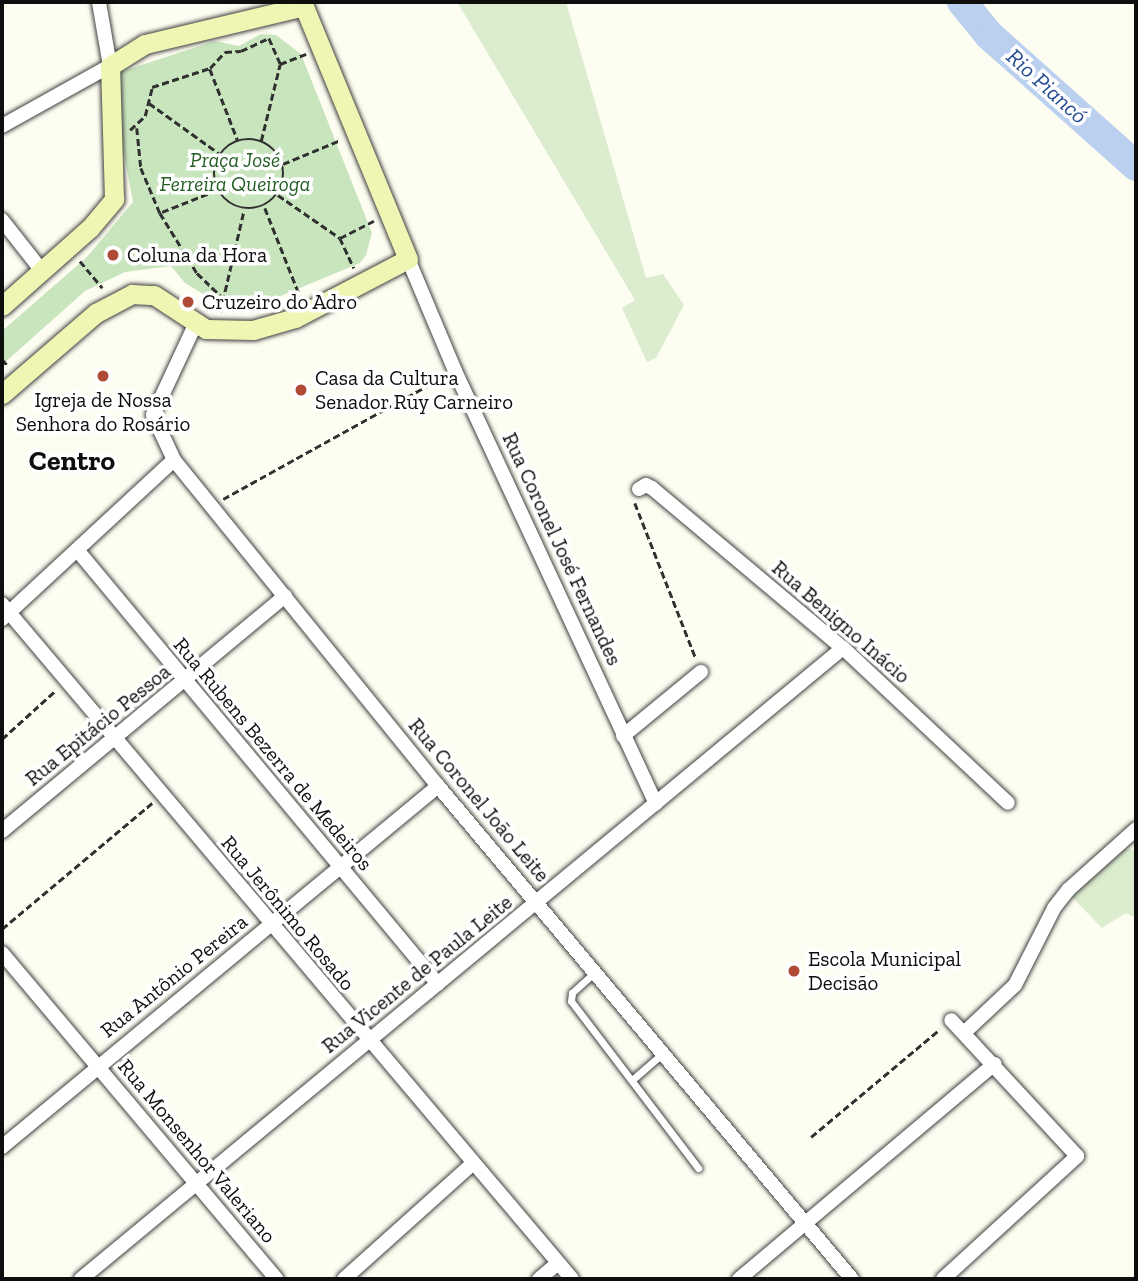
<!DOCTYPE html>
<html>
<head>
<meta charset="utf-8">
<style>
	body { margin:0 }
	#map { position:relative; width:1138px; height:1281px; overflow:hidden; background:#fdfdf1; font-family:"Zilla Slab",serif }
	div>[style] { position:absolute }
	.green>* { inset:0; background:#c9e5be }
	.pitch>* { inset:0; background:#dcedcf }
	.river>* { height:30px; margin:-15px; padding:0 15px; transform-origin:15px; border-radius:15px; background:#bbd0ef }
	.path>* { height:2.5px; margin-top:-1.25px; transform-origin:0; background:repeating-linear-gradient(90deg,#303030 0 7px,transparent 0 10.5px) }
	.path>.ring { margin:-1.25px; padding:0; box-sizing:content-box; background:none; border:2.5px solid #303030; border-radius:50% }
	.roads { filter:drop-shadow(0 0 2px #414141) drop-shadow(0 0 2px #414141) }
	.lane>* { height:7px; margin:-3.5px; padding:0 3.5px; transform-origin:3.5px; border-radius:3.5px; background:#fff }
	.street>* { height:14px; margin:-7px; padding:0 7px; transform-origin:7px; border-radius:7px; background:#fff }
	.secondary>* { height:19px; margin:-9.5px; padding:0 9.5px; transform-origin:9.5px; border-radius:9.5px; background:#eff6b3 }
	.dots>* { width:19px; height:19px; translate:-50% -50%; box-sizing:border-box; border:4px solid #fff; border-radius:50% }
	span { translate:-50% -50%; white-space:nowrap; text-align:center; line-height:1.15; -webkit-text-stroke:7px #fff; paint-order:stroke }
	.park-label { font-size:21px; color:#255f26; font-style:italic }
	.poi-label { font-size:21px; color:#0e0e0e }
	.left { translate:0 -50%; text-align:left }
	.street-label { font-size:21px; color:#0e0e0e }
	.water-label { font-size:23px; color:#254b92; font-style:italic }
	.district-label { font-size:28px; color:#0e0e0e; font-weight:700 }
	.frame { position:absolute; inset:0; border:4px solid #0e0e0e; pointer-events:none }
</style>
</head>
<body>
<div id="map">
	<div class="green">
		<div style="clip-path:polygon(261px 34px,276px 35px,301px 54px,372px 233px,366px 255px,360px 263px,242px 312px,221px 305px,185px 283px,171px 266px,125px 272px,85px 291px,2px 365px,2px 331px,87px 257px,133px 202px,112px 90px,120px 72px,215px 41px,239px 46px)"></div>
	</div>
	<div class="pitch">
		<div style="clip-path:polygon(457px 2px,566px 2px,646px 278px,663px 274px,684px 305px,656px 358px,647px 362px,622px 308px,635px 300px)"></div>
		<div style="clip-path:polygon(1121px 849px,1136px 850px,1136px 918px,1126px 913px,1102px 928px,1072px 897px)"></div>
	</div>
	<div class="river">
		<div style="left:962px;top:2px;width:43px;rotate:50.7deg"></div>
		<div style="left:989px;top:35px;width:197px;rotate:41.7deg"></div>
	</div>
	<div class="path">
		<div style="left:280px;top:64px;width:28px;rotate:-21deg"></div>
		<div style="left:210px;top:69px;width:77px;rotate:68.7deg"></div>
		<div style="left:149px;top:103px;width:87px;rotate:35.7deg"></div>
		<div style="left:137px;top:128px;width:40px;rotate:84.3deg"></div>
		<div style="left:141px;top:168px;width:49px;rotate:67.1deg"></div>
		<div style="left:160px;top:213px;width:70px;rotate:58.3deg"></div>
		<div style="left:197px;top:273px;width:36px;rotate:44deg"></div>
		<div style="left:130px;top:130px;width:21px;rotate:-43deg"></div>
		<div style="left:145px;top:116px;width:30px;rotate:-76deg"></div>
		<div style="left:152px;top:87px;width:61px;rotate:-18.1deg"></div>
		<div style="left:210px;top:68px;width:22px;rotate:-47deg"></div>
		<div style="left:225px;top:52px;width:16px;rotate:-4deg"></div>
		<div style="left:241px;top:51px;width:31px;rotate:-25deg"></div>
		<div class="ring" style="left:214px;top:139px;width:67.5px;height:67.5px"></div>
		<div style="left:261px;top:141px;width:79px;rotate:-76.1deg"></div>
		<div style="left:280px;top:64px;width:30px;rotate:-114deg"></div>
		<div style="left:283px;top:164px;width:60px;rotate:-22.7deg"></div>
		<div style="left:278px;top:195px;width:75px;rotate:34.7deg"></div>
		<div style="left:340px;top:238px;width:33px;rotate:65deg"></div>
		<div style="left:265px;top:208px;width:95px;rotate:68.3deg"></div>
		<div style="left:162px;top:212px;width:59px;rotate:-21.8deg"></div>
		<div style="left:340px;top:238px;width:38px;rotate:-27deg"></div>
		<div style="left:80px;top:261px;width:35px;rotate:50deg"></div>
		<div style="left:220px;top:312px;width:105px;rotate:-76.8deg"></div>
		<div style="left:2px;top:359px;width:9px;rotate:49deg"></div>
		<div style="left:223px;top:499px;width:249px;rotate:-29deg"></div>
		<div style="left:635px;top:503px;width:168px;rotate:68.6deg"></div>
		<div style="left:2px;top:739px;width:72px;rotate:-42.2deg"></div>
		<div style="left:2px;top:929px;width:196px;rotate:-40deg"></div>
		<div style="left:811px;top:1137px;width:168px;rotate:-39.9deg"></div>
	</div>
	<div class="roads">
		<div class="lane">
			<div style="left:595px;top:972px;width:31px;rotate:138deg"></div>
			<div style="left:572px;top:993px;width:8px;rotate:97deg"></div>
			<div style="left:571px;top:1001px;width:210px;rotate:52.7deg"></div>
			<div style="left:632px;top:1080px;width:41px;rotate:-41.1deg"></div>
		</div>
		<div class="street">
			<div style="left:2px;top:126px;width:124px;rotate:-29.1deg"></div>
			<div style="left:110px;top:66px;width:65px;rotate:-99.8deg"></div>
			<div style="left:2px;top:220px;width:65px;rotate:51.9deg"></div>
			<div style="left:408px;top:259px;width:121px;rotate:67.2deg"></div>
			<div style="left:455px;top:371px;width:477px;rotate:65.1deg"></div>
			<div style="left:195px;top:325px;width:99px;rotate:115deg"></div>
			<div style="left:153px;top:415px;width:50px;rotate:65deg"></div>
			<div style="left:174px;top:460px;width:419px;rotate:51deg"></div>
			<div style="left:438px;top:786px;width:644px;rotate:49.98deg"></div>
			<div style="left:639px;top:489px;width:8px;rotate:-30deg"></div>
			<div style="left:646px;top:485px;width:7px;rotate:27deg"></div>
			<div style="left:652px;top:488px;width:249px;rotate:40deg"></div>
			<div style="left:843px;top:648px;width:226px;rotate:43.2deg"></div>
			<div style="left:78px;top:551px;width:563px;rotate:50.26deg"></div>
			<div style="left:2px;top:604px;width:883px;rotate:49.82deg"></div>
			<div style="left:2px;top:619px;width:234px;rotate:-42.8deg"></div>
			<div style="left:623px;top:736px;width:101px;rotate:-39.4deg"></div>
			<div style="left:2px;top:831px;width:368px;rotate:-39.7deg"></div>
			<div style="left:2px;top:953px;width:426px;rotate:49.9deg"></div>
			<div style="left:966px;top:1031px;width:67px;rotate:-43.2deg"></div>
			<div style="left:1015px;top:985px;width:86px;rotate:-63.1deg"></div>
			<div style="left:1054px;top:908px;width:24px;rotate:-52deg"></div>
			<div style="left:1069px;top:889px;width:90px;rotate:-41.8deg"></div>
			<div style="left:2px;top:1147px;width:566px;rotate:-39.62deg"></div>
			<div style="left:81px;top:1279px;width:989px;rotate:-39.63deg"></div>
			<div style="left:344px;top:1279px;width:172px;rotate:-41.9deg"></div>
			<div style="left:539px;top:1279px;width:25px;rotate:-40deg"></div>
			<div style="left:739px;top:1279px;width:334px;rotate:-40.1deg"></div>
			<div style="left:943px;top:1279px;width:182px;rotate:-42.5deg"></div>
			<div style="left:1077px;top:1156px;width:185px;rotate:-132.8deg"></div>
		</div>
		<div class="secondary">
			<div style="left:2px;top:306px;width:118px;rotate:-41.6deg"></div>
			<div style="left:90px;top:228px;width:38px;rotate:-50deg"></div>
			<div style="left:114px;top:199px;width:133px;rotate:-91.7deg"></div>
			<div style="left:110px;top:66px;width:41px;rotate:-32.2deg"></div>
			<div style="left:145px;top:44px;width:163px;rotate:-13.4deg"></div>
			<div style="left:2px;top:394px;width:124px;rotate:-40.8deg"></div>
			<div style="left:96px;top:313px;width:41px;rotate:-27.8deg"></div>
			<div style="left:132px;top:294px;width:22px;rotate:3deg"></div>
			<div style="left:154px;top:295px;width:62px;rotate:33.2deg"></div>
			<div style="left:206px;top:329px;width:47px;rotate:1.2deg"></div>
			<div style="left:253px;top:330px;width:44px;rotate:-15.9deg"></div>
			<div style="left:295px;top:318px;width:127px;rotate:-27.6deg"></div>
			<div style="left:408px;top:259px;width:278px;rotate:-112.4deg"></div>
		</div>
	</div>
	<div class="dots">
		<div style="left:113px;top:255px;background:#af4a35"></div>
		<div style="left:188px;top:302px;background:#af4a35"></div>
		<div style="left:103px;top:376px;background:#af4a35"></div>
		<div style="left:301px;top:390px;background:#af4a35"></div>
		<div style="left:794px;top:971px;background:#af4a35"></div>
	</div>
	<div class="park-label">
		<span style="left:235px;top:172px">Praça José<br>Ferreira Queiroga</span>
	</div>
	<div class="poi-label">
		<span class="left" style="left:127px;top:255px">Coluna da Hora</span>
		<span class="left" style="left:202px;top:302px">Cruzeiro do Adro</span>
		<span class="left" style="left:315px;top:390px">Casa da Cultura<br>Senador Ruy Carneiro</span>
		<span style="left:103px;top:412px">Igreja de Nossa<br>Senhora do Rosário</span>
		<span class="left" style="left:808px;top:971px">Escola Municipal<br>Decisão</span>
	</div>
	<div class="street-label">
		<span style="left:562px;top:549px;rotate:65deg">Rua Coronel José Fernandes</span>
		<span style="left:841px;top:622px;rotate:41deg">Rua Benigno Inácio</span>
		<span style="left:98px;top:725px;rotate:-39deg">Rua Epitácio Pessoa</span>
		<span style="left:273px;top:754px;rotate:50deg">Rua Rubens Bezerra de Medeiros</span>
		<span style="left:479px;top:800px;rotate:50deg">Rua Coronel João Leite</span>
		<span style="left:288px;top:913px;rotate:50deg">Rua Jerônimo Rosado</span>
		<span style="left:417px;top:974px;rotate:-39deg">Rua Vicente de Paula Leite</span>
		<span style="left:174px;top:976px;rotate:-39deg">Rua Antônio Pereira</span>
		<span style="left:197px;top:1151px;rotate:50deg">Rua Monsenhor Valeriano</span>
	</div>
	<div class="water-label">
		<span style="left:1047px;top:86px;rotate:42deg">Rio Piancó</span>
	</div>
	<div class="district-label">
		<span style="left:72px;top:461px">Centro</span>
	</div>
	<div class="frame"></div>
</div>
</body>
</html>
